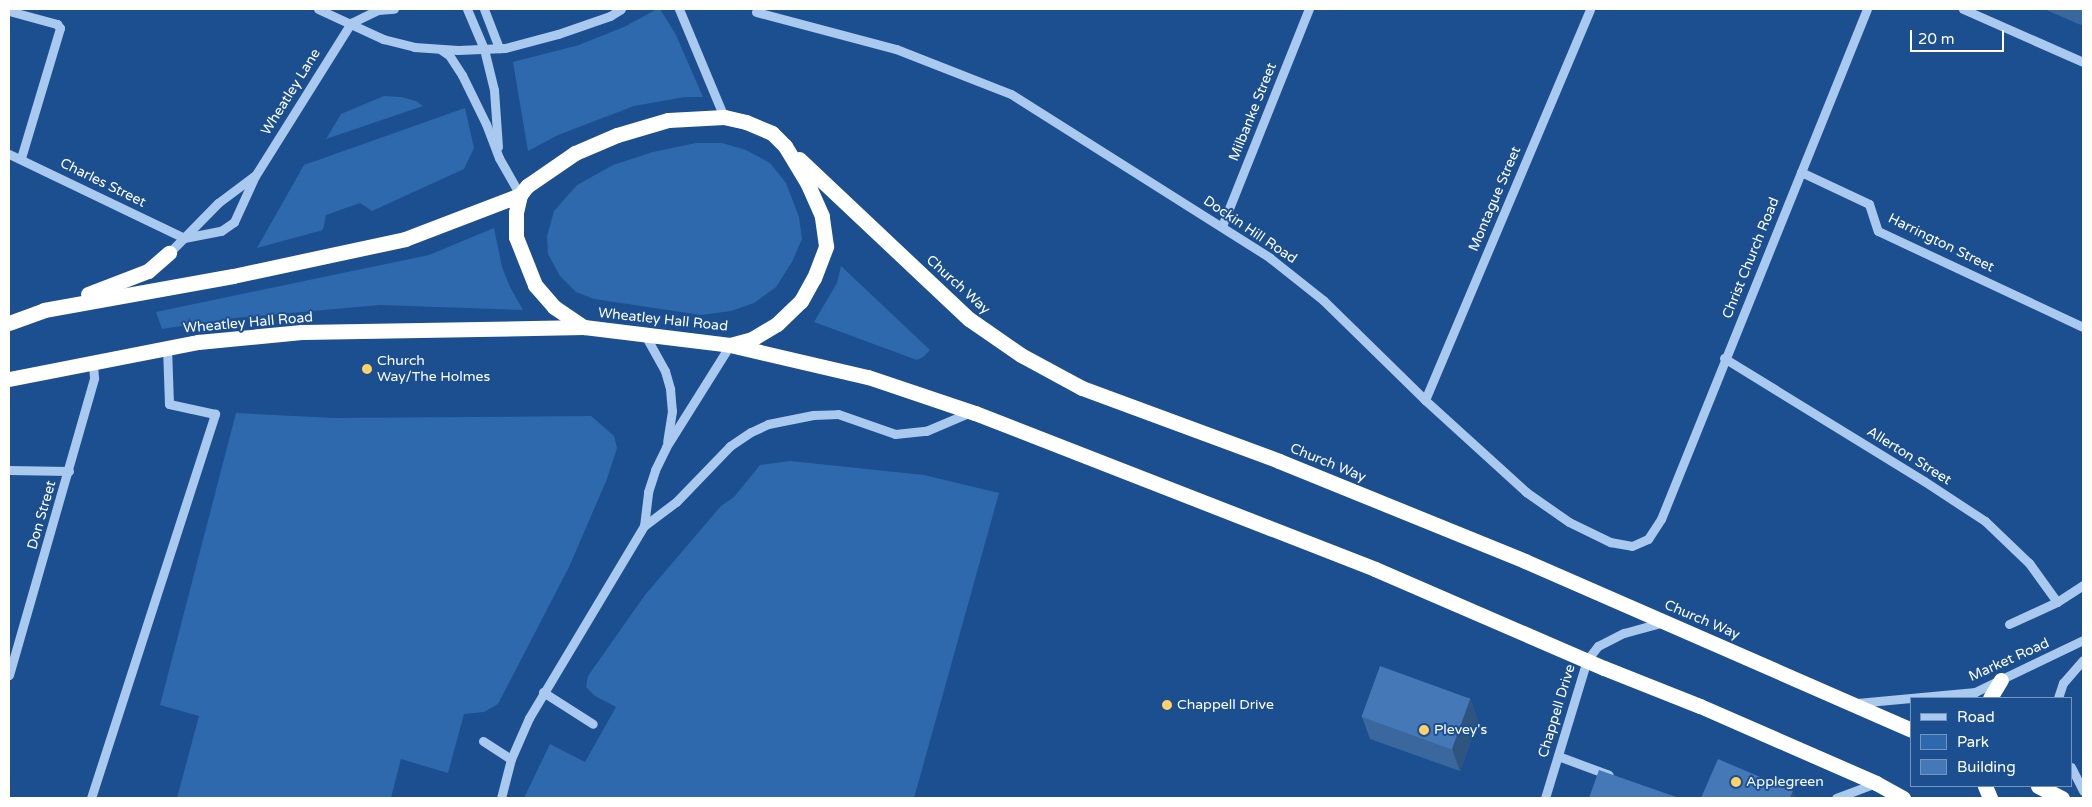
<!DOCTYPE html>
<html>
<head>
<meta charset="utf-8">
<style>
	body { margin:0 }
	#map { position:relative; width:2092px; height:807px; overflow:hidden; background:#1b4f8f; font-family:"Varela Round",sans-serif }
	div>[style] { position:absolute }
	.green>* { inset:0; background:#2e69ad }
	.minor>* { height:9px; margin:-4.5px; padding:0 4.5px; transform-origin:4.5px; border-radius:4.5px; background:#a9c9ee }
	.highway>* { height:15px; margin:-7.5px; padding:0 7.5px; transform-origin:7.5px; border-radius:7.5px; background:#fff }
	.wall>* { inset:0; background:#3a679d }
	.shaded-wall>* { inset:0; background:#305480 }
	.building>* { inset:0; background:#4478b7; transform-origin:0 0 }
	.dots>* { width:14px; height:14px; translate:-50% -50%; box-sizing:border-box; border:2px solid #1b4f8f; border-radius:50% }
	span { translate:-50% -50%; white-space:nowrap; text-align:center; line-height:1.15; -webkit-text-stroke:4px #1b4f8f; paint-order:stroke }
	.street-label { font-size:14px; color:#fff }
	.poi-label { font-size:14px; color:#fff }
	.left { translate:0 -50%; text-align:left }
	.frame { position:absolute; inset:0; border:10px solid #fff; pointer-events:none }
	.legend { position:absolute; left:1910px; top:697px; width:162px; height:90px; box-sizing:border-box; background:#1b4f8f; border:1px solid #7695bc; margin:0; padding:6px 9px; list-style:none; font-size:15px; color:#fff }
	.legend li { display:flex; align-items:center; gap:10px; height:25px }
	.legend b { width:25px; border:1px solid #7695bc }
	.scale { position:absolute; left:1910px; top:30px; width:94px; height:22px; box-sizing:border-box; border:2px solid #fff; border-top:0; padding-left:6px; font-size:15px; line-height:18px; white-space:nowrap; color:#fff; -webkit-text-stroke:4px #1b4f8f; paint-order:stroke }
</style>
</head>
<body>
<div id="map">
	<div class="green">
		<div style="clip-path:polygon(657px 9px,660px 9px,676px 35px,703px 97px,685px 97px,634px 106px,558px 135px,528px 151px,513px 62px,579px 45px,626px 26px)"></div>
		<div style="clip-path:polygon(384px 96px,401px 97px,416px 101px,423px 106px,326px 139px,341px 114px)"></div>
		<div style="clip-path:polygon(465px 108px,474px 148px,464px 169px,372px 211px,360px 203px,326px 215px,323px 230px,257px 248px,304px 165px)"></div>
		<div style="clip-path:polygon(696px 143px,722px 143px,746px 150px,770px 163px,786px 183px,799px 217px,802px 239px,792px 262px,776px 287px,754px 303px,731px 311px,701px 315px,594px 299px,576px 292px,560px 276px,548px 254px,547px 236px,554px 211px,577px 185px,613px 165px,653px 152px)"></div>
		<div style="clip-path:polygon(494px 228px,502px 267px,510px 287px,523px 310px,380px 305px,234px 318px,162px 329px,156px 312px,429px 255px)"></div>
		<div style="clip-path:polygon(841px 266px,930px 350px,923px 357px,917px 360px,814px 322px,837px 283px)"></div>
		<div style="clip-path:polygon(236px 413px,334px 418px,591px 416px,614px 436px,617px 448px,607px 479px,569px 567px,498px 704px,484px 712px,464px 714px,448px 773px,401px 759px,391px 798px,177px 798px,199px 716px,160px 705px)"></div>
		<div style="clip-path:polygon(790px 461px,924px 475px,999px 493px,914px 798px,524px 798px,550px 744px,585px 762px,616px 707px,595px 696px,586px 687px,588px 676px,645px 595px,721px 506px,734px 497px,760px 465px)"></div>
	</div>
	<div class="minor">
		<div style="left:318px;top:9px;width:72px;rotate:24.8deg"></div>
		<div style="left:383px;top:39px;width:32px;rotate:14deg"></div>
		<div style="left:414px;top:47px;width:44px;rotate:3.9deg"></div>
		<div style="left:458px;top:50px;width:47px;rotate:-2.4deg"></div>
		<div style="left:505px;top:48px;width:55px;rotate:-14.8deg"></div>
		<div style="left:558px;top:34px;width:55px;rotate:-19.1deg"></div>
		<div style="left:610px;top:16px;width:13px;rotate:-32deg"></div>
		<div style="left:467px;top:9px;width:43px;rotate:67deg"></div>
		<div style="left:484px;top:49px;width:42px;rotate:76.3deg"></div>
		<div style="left:494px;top:90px;width:57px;rotate:86deg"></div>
		<div style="left:484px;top:9px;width:42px;rotate:69deg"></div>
		<div style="left:679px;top:9px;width:117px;rotate:67.4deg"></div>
		<div style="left:1963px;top:9px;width:131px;rotate:23.8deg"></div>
		<div style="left:9px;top:11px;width:50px;rotate:15.2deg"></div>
		<div style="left:57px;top:24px;width:5px;rotate:53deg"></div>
		<div style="left:60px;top:28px;width:136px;rotate:106.7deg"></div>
		<div style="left:756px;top:12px;width:145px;rotate:14.8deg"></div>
		<div style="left:896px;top:49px;width:123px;rotate:21.4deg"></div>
		<div style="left:1011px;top:94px;width:307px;rotate:32.3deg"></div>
		<div style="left:1270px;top:258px;width:68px;rotate:38.4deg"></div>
		<div style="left:1323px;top:300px;width:143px;rotate:44.4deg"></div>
		<div style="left:1425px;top:400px;width:137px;rotate:42.3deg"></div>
		<div style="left:1526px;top:492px;width:52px;rotate:34.9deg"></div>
		<div style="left:1569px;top:522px;width:46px;rotate:26deg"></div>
		<div style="left:1610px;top:542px;width:22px;rotate:10deg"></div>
		<div style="left:1632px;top:546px;width:17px;rotate:-24deg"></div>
		<div style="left:1648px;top:539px;width:24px;rotate:-57deg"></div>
		<div style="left:1661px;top:519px;width:550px;rotate:-68.01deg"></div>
		<div style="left:440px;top:49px;width:11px;rotate:34deg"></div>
		<div style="left:449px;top:55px;width:24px;rotate:57deg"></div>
		<div style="left:462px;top:75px;width:55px;rotate:63.9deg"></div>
		<div style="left:486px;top:124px;width:36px;rotate:69deg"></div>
		<div style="left:499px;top:158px;width:43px;rotate:60.4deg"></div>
		<div style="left:9px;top:154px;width:194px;rotate:25.6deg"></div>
		<div style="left:1801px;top:172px;width:75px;rotate:25.2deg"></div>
		<div style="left:1869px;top:204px;width:28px;rotate:72deg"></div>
		<div style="left:1878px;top:231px;width:226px;rotate:25.1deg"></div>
		<div style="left:1222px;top:226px;width:234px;rotate:-68.2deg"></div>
		<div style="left:184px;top:238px;width:38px;rotate:-11deg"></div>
		<div style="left:221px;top:231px;width:16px;rotate:-35deg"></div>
		<div style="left:234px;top:222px;width:51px;rotate:-65.5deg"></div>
		<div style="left:255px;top:176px;width:181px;rotate:-57.9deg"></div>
		<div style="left:351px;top:23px;width:30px;rotate:-26deg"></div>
		<div style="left:378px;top:10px;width:16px;rotate:-4deg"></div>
		<div style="left:169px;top:253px;width:70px;rotate:-45.6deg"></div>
		<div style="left:218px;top:203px;width:45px;rotate:-36.9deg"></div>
		<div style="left:645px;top:335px;width:41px;rotate:60.9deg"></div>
		<div style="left:665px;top:371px;width:19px;rotate:74deg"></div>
		<div style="left:670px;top:389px;width:22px;rotate:85deg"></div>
		<div style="left:672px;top:411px;width:31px;rotate:99deg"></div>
		<div style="left:1724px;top:358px;width:235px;rotate:31.6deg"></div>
		<div style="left:1924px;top:481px;width:73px;rotate:33.3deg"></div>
		<div style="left:1985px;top:521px;width:61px;rotate:43.7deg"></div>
		<div style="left:2029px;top:563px;width:48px;rotate:54.3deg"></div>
		<div style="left:1425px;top:400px;width:424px;rotate:-67.1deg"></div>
		<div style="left:9px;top:470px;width:60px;rotate:1deg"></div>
		<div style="left:644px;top:526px;width:34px;rotate:-83deg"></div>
		<div style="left:648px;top:492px;width:23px;rotate:-72deg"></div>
		<div style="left:655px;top:470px;width:25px;rotate:-64deg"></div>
		<div style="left:666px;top:447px;width:120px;rotate:-57.9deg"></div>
		<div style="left:2009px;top:624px;width:53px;rotate:-24.6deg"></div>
		<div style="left:2057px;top:602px;width:31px;rotate:-33deg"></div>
		<div style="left:9px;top:675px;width:309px;rotate:-74deg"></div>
		<div style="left:94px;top:378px;width:16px;rotate:-94deg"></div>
		<div style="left:543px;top:692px;width:59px;rotate:32.6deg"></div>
		<div style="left:2058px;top:698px;width:16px;rotate:-72deg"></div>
		<div style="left:2063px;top:683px;width:30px;rotate:-49deg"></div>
		<div style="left:1857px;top:703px;width:119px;rotate:-5.3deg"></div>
		<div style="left:1975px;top:692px;width:120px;rotate:-25.7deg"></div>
		<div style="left:483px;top:741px;width:33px;rotate:33deg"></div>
		<div style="left:1558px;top:756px;width:54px;rotate:20.4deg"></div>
		<div style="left:2071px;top:767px;width:27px;rotate:63deg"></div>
		<div style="left:91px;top:798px;width:404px;rotate:-72.1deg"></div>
		<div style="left:215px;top:414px;width:47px;rotate:-167.7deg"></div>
		<div style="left:169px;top:404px;width:57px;rotate:-92deg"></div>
		<div style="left:501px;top:798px;width:40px;rotate:-75.6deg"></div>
		<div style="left:511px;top:759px;width:45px;rotate:-66.3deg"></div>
		<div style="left:529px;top:718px;width:224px;rotate:-59.1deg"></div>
		<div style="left:644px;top:526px;width:40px;rotate:-37deg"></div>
		<div style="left:676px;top:502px;width:78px;rotate:-46deg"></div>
		<div style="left:730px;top:446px;width:25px;rotate:-34deg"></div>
		<div style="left:751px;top:432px;width:19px;rotate:-25deg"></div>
		<div style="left:768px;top:424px;width:46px;rotate:-11.3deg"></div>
		<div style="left:813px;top:415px;width:25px;rotate:-2deg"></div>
		<div style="left:838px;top:414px;width:60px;rotate:19.3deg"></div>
		<div style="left:895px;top:434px;width:31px;rotate:-6deg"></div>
		<div style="left:926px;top:431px;width:49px;rotate:-22.9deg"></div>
		<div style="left:1545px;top:798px;width:144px;rotate:-73.1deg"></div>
		<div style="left:1587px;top:660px;width:18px;rotate:-52deg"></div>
		<div style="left:1598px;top:646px;width:29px;rotate:-27deg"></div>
		<div style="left:1624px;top:633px;width:41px;rotate:-15.4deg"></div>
		<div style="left:1836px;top:798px;width:43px;rotate:-20.6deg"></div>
	</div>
	<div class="highway">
		<div style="left:799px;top:159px;width:233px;rotate:43.3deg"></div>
		<div style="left:969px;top:319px;width:63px;rotate:34.7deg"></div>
		<div style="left:1021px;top:355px;width:69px;rotate:28.4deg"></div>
		<div style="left:1082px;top:388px;width:210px;rotate:20.3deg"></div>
		<div style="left:1279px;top:461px;width:266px;rotate:22.1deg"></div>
		<div style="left:1525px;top:561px;width:421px;rotate:23.6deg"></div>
		<div style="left:88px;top:294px;width:64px;rotate:-21deg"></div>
		<div style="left:148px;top:271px;width:28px;rotate:-41deg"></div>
		<div style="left:9px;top:323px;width:37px;rotate:-20deg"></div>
		<div style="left:44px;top:310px;width:192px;rotate:-10.2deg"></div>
		<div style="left:233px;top:276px;width:176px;rotate:-12.1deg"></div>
		<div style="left:405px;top:239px;width:123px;rotate:-20.9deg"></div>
		<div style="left:730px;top:345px;width:23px;rotate:-15deg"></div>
		<div style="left:752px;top:339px;width:29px;rotate:-31deg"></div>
		<div style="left:777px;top:324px;width:33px;rotate:-44deg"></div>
		<div style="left:801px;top:301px;width:26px;rotate:-61deg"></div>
		<div style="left:814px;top:278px;width:34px;rotate:-69deg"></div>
		<div style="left:826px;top:246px;width:30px;rotate:-98deg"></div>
		<div style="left:822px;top:216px;width:35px;rotate:-114deg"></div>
		<div style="left:808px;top:184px;width:44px;rotate:-121.2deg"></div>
		<div style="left:785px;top:146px;width:18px;rotate:-135deg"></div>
		<div style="left:772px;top:133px;width:28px;rotate:-157deg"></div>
		<div style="left:746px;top:122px;width:23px;rotate:-167deg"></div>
		<div style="left:724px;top:117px;width:56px;rotate:176.9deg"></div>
		<div style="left:668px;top:120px;width:53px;rotate:163.6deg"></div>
		<div style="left:617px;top:135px;width:46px;rotate:156.8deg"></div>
		<div style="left:575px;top:153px;width:58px;rotate:145.5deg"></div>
		<div style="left:527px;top:186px;width:11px;rotate:128deg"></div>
		<div style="left:520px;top:195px;width:18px;rotate:103deg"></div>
		<div style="left:516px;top:213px;width:24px;rotate:90deg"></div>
		<div style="left:516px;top:237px;width:52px;rotate:68.4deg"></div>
		<div style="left:535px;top:285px;width:29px;rotate:49deg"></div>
		<div style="left:554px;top:307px;width:36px;rotate:34deg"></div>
		<div style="left:584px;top:327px;width:147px;rotate:7deg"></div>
		<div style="left:730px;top:345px;width:142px;rotate:13.1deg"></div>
		<div style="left:868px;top:377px;width:113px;rotate:18.6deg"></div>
		<div style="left:975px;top:413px;width:429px;rotate:21.3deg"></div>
		<div style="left:1375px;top:569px;width:249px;rotate:23.4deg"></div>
		<div style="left:1604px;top:668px;width:103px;rotate:21.6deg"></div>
		<div style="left:1700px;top:706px;width:192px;rotate:23.6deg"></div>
		<div style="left:1876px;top:783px;width:31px;rotate:29deg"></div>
		<div style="left:9px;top:379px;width:193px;rotate:-11.1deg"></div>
		<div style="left:198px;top:342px;width:104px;rotate:-5.5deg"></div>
		<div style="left:302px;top:332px;width:282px;rotate:-1deg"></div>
		<div style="left:1990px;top:698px;width:21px;rotate:-59deg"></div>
		<div style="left:1985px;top:786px;width:13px;rotate:67deg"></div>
		<div style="left:2038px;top:786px;width:27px;rotate:27deg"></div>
	</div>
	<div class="wall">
		<div style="clip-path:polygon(2044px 9px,2083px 9px,2083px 26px)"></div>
		<div style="clip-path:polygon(1470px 698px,1478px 721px,1460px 771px,1370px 739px,1362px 717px)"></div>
	</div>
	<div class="shaded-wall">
		<div style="clip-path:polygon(1470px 698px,1478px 721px,1460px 771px,1452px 749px)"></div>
		<div style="clip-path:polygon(1793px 791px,1796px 798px,1790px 798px)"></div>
	</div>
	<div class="building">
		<div style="left:1380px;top:666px;width:96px;height:54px;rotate:20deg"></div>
		<div style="clip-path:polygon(1718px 759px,1793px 791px,1790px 798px,1701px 798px)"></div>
		<div style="clip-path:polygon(1599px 770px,1679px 798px,1589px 798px)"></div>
	</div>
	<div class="dots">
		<div style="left:367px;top:369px;background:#ffd166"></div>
		<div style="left:1167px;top:705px;background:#ffd166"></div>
		<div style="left:1424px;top:730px;background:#ffd166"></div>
		<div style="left:1736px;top:782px;background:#ffd166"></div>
	</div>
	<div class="street-label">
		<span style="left:291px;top:92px;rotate:-58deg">Wheatley Lane</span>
		<span style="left:1253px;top:112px;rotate:-68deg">Milbanke Street</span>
		<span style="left:103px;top:183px;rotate:26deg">Charles Street</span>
		<span style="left:1495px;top:199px;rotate:-67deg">Montague Street</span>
		<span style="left:1250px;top:230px;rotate:34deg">Dockin Hill Road</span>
		<span style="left:1941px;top:243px;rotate:26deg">Harrington Street</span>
		<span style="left:1751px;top:258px;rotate:-68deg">Christ Church Road</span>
		<span style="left:958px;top:285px;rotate:42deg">Church Way</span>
		<span style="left:663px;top:320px;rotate:6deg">Wheatley Hall Road</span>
		<span style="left:248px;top:323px;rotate:-5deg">Wheatley Hall Road</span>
		<span style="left:1909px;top:456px;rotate:32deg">Allerton Street</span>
		<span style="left:1328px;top:463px;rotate:22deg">Church Way</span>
		<span style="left:42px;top:515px;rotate:-74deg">Don Street</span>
		<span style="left:1702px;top:620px;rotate:23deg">Church Way</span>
		<span style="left:2009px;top:660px;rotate:-24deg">Market Road</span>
		<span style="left:1557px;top:711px;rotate:-73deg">Chappell Drive</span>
	</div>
	<div class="poi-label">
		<span class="left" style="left:377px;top:369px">Church<br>Way/The Holmes</span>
		<span class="left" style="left:1177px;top:705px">Chappell Drive</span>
		<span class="left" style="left:1434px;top:730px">Plevey's</span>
		<span class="left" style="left:1746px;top:782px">Applegreen</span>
	</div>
	<div class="frame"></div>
	<ul class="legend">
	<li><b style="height:6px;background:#a9c9ee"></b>Road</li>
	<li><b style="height:14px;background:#2e69ad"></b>Park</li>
	<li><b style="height:14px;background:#4478b7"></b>Building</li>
	</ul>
	<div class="scale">20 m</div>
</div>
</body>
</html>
